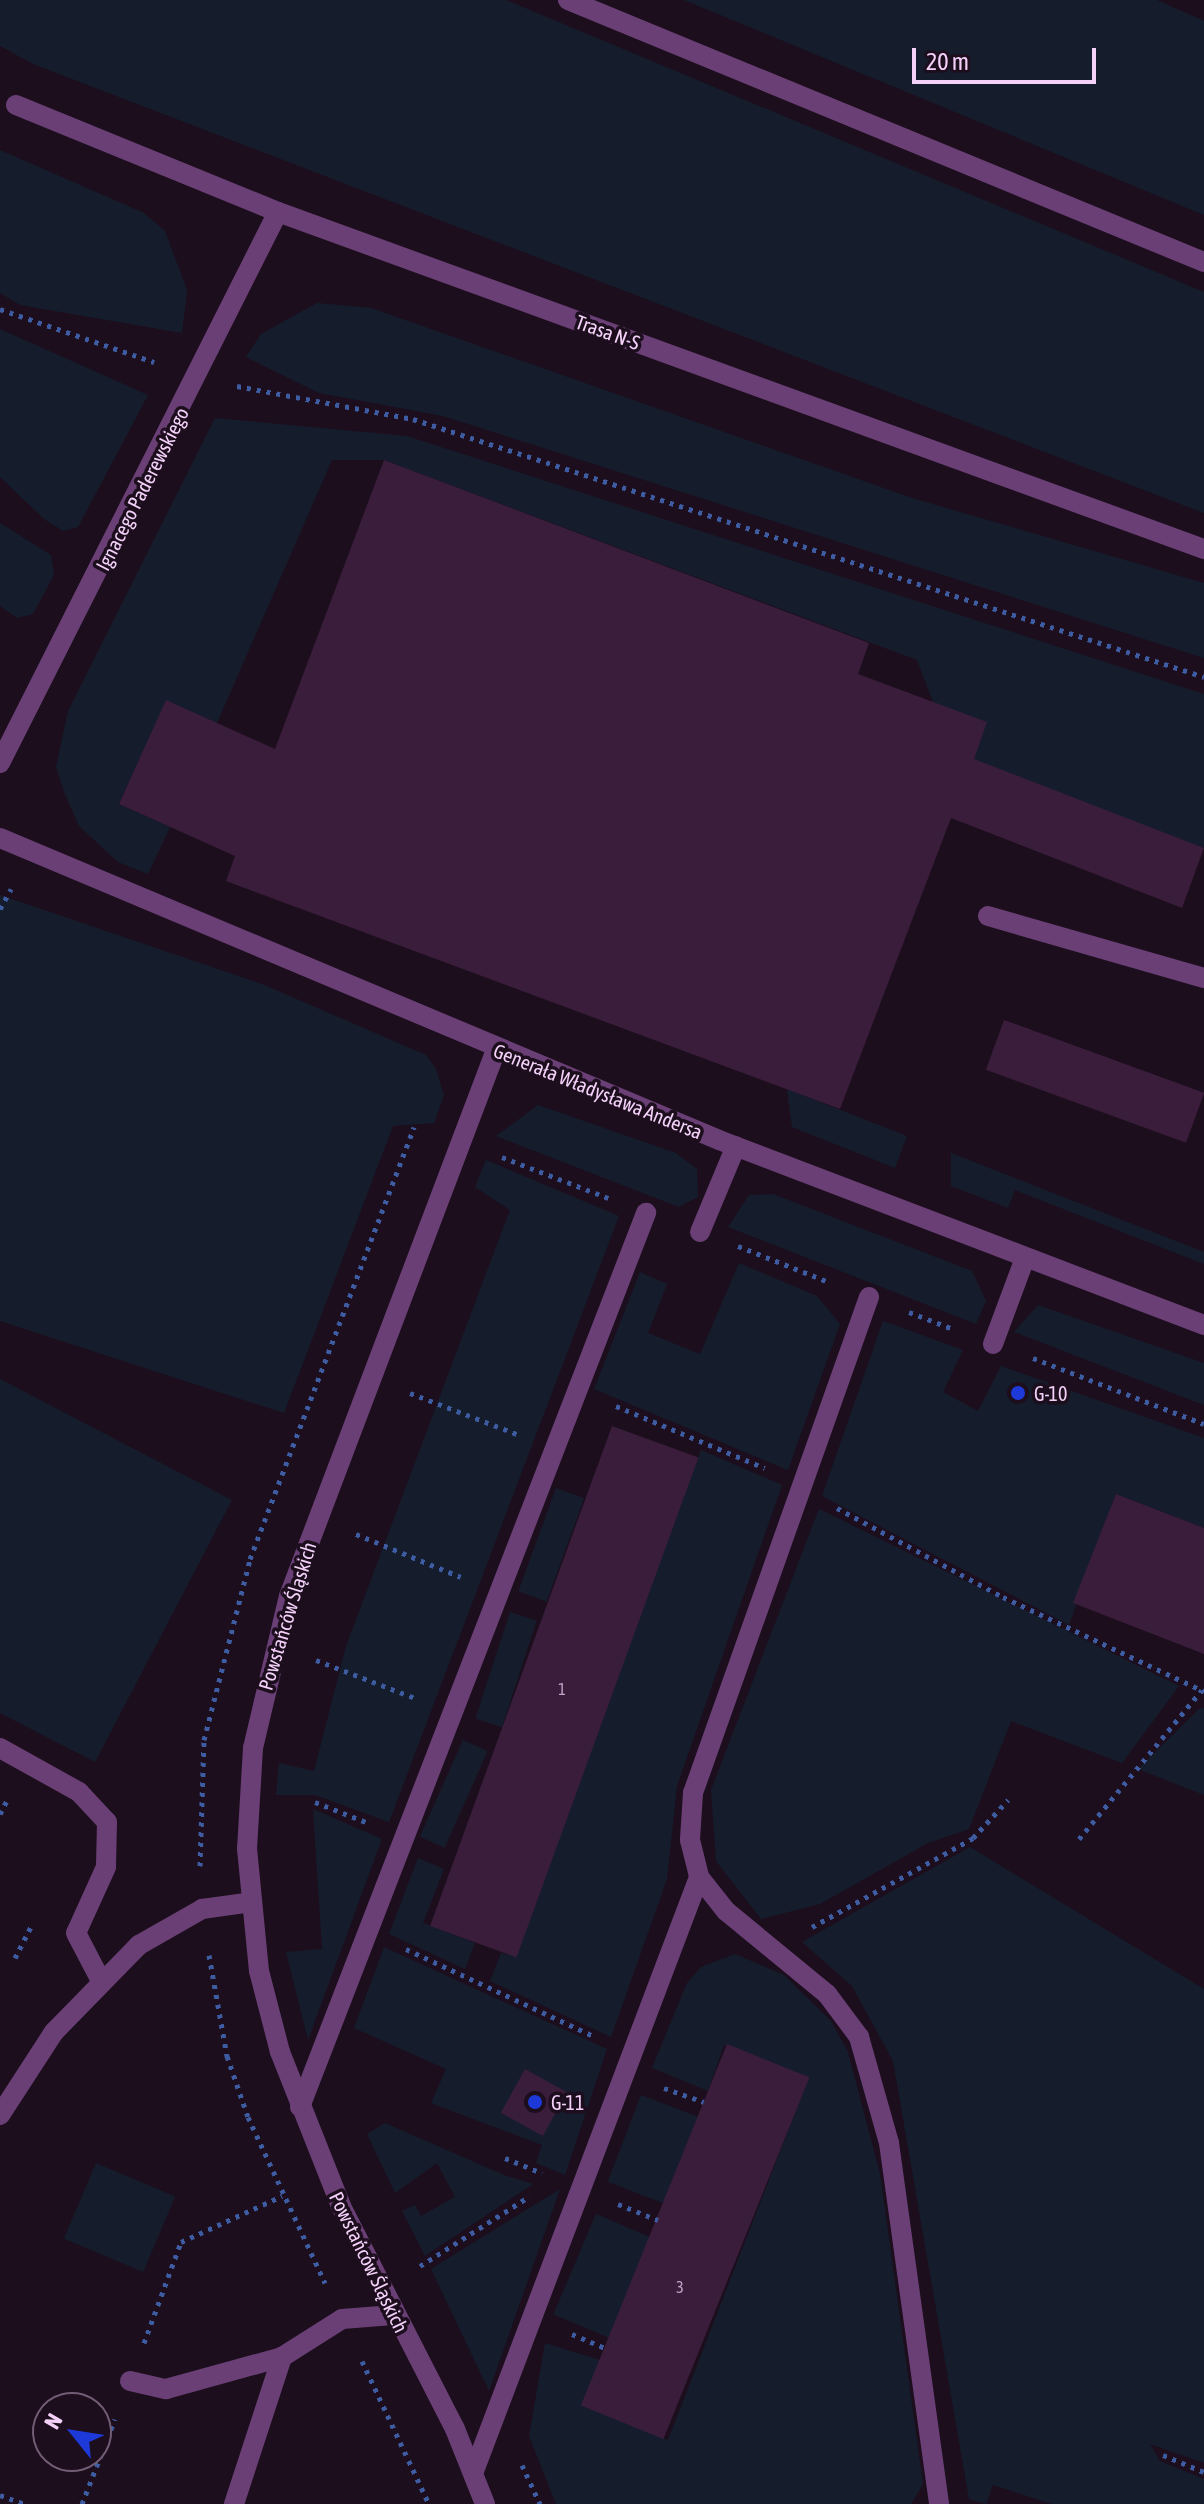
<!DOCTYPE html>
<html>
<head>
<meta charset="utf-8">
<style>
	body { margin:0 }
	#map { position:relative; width:1204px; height:2504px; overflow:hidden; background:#1c0e1d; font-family:"Asap Condensed",sans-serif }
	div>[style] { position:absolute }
	.green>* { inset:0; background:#151d2d; transform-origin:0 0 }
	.building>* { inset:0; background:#3a1d3b; transform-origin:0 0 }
	.path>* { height:5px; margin-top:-2.5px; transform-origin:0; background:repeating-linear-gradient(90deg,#3d5ca1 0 4px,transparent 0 10px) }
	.minor>* { height:20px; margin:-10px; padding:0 10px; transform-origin:10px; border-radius:10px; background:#6a3f76 }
	.dots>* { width:22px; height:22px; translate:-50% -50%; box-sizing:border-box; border:4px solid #1c0e1d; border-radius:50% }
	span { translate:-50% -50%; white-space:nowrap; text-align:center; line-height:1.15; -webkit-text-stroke:7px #1c0e1d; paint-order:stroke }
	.number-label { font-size:16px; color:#c5a4ca }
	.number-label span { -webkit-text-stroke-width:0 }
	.street-label { font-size:20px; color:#f3d1f9 }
	.poi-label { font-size:20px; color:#f3d1f9 }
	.left { translate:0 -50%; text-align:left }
	.north { position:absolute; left:32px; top:2392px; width:80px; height:80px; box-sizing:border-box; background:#1c0e1d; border:2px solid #725c75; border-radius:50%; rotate:300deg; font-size:22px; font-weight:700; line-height:32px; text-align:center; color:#f3d1f9 }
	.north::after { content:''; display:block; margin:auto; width:28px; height:36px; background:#1d39d8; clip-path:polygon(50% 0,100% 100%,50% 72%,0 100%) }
	.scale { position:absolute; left:912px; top:48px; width:184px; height:36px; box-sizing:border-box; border:4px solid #f3d1f9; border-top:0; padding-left:10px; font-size:24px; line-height:28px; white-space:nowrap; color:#f3d1f9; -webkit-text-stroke:6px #1c0e1d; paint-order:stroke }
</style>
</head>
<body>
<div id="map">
	<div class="green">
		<div style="clip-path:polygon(0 0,506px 0,1204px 292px,1204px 513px,33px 64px,0 46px)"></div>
		<div style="clip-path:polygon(684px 0,1157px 0,1204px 21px,1204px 215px)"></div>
		<div style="clip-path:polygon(0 150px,144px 213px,165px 231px,187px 290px,182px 333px,20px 305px,0 293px)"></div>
		<div style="clip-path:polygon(317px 303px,371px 308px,912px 498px,1204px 583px,1204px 658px,443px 416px,319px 393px,246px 357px,261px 334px)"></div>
		<div style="clip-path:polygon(0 329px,148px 395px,78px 527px,63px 531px,44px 519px,0 477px)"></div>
		<div style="clip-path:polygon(215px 418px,407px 436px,1204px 694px,1204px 848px,973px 762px,933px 702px,917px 660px,384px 460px,332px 460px,217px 723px,166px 701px,119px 804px,170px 827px,148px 874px,118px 862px,79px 826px,64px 792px,56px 767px,68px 711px)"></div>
		<div style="clip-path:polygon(0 523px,51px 555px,54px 575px,33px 614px,17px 618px,0 606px)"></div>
		<div style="clip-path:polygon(0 895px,262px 984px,426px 1055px,436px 1069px,444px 1095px,434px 1123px,393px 1126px,284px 1413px,0 1321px)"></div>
		<div style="clip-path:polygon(787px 1089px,907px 1136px,895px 1168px,792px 1127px)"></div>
		<div style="clip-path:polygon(538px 1105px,676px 1153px,697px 1169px,698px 1197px,679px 1207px,496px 1136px)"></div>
		<div style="clip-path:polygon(951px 1153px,1204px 1252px,1204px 1264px,1015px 1190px,1008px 1208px,951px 1186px)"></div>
		<div style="clip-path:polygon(486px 1160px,619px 1216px,389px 1822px,315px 1795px,276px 1795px,279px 1763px,314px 1771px,346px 1646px,510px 1210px,475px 1187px)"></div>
		<div style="clip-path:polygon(773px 1194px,972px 1271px,986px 1301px,976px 1324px,728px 1227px,749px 1195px)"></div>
		<div style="clip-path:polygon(739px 1263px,817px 1296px,840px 1324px,788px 1470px,594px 1389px,640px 1272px,667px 1284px,648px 1333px,700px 1354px)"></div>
		<div style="clip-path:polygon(1038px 1305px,1204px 1363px,1204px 1405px,1014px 1332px)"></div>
		<div style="clip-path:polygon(883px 1321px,963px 1350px,943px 1392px,978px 1411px,1001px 1366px,1204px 1438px,1204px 1528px,1116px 1494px,1069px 1625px,822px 1496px)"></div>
		<div style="clip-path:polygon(0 1379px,232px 1500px,95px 1762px,0 1713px)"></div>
		<div style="clip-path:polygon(701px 1450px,782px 1485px,677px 1786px,667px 1879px,611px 2037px,490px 1981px,501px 1953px,509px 1955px)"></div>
		<div style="left:556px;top:1488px;width:30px;height:110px;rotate:20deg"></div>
		<div style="clip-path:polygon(819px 1509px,1179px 1686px,1122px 1763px,1011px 1721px,969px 1829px,928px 1843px,820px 1904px,761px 1919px,716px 1861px,711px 1790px)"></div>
		<div style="left:510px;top:1612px;width:28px;height:112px;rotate:18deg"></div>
		<div style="clip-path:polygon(1204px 1708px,1204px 1795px,1138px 1769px,1199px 1709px)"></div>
		<div style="left:463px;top:1740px;width:27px;height:106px;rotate:24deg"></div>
		<div style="clip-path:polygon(313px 1809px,382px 1839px,308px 2040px,286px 1952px,322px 1949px)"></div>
		<div style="clip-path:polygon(970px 1847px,1204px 1989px,1204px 2463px,1150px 2444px,1160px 2461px,1204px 2479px,1204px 2504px,1052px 2504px,993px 2485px,986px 2504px,969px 2499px,893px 2061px,852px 1986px,802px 1942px)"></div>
		<div style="clip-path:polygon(418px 1858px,444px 1869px,423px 1923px,475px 1943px,465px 1969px,389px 1934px)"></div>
		<div style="clip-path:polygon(384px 1947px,607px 2049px,565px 2175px,536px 2163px,542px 2145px,431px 2103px,446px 2069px,354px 2028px)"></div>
		<div style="clip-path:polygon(735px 1954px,784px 1975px,831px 2021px,848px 2052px,880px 2174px,923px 2484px,911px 2504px,556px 2504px,529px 2436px,545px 2343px,603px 2361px,585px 2407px,668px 2440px,809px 2077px,724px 2045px,708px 2091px,652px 2068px,687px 1983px,701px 1967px)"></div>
		<div style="left:641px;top:2095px;width:61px;height:93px;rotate:21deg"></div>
		<div style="clip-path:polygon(385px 2123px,504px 2175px,533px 2184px,425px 2256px,402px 2211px,415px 2205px,421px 2216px,455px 2197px,437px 2163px,395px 2193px,367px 2134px)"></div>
		<div style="left:96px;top:2163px;width:86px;height:82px;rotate:23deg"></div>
		<div style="clip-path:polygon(560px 2189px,489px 2391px,431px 2269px)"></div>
		<div style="left:596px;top:2214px;width:60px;height:109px;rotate:23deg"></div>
	</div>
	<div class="building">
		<div style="clip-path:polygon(384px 460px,869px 643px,858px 674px,987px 722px,974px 759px,1204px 848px,1182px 908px,951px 818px,840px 1109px,226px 881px,235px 856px,119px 804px,166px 700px,275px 749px)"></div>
		<div style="left:1004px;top:1020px;width:213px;height:53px;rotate:20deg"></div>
		<div style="left:612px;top:1426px;width:92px;height:532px;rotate:20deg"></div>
		<div style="clip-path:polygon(1116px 1494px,1204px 1528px,1204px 1654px,1073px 1603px)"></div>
		<div style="left:727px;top:2044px;width:89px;height:390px;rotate:22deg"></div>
		<div style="left:525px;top:2069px;width:48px;height:50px;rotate:29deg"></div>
	</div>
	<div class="path">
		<div style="left:0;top:309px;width:163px;rotate:19deg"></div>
		<div style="left:237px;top:386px;width:179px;rotate:10.6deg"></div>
		<div style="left:413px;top:419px;width:832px;rotate:18.06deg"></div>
		<div style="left:0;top:909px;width:23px;rotate:-61deg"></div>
		<div style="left:502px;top:1157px;width:114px;rotate:21.1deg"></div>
		<div style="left:738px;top:1246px;width:98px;rotate:21.6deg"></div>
		<div style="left:909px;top:1312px;width:47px;rotate:21.1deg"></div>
		<div style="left:1033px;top:1358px;width:183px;rotate:21.1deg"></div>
		<div style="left:410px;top:1393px;width:115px;rotate:21deg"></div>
		<div style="left:616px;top:1406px;width:161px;rotate:22.6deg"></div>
		<div style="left:837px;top:1508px;width:188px;rotate:28.2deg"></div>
		<div style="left:1003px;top:1597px;width:222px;rotate:25.1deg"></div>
		<div style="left:356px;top:1534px;width:113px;rotate:22.3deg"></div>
		<div style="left:316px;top:1660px;width:106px;rotate:21deg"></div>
		<div style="left:315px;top:1802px;width:55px;rotate:21.4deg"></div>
		<div style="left:0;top:1814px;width:16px;rotate:-63deg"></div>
		<div style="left:1079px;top:1839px;width:193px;rotate:-50.5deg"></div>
		<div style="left:200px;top:1866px;width:126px;rotate:-88.2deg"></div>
		<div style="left:204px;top:1740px;width:187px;rotate:-75.7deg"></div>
		<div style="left:250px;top:1559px;width:462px;rotate:-69.2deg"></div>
		<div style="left:812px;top:1927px;width:184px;rotate:-28.9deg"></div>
		<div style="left:973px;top:1838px;width:52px;rotate:-47.4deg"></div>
		<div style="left:406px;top:1949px;width:206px;rotate:24.9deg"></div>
		<div style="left:209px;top:1955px;width:103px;rotate:79.9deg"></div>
		<div style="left:227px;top:2056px;width:65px;rotate:71deg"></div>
		<div style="left:248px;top:2117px;width:183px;rotate:65.1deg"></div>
		<div style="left:15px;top:1958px;width:39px;rotate:-63deg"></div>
		<div style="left:664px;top:2088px;width:42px;rotate:19.3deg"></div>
		<div style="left:505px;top:2158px;width:40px;rotate:22deg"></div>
		<div style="left:618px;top:2204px;width:43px;rotate:21.8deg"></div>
		<div style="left:420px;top:2266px;width:130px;rotate:-32.5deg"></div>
		<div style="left:572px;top:2334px;width:39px;rotate:23deg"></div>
		<div style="left:144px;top:2343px;width:108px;rotate:-69.9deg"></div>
		<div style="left:181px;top:2242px;width:111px;rotate:-24.5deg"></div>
		<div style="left:362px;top:2361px;width:158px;rotate:64.9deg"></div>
		<div style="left:1163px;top:2455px;width:44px;rotate:22.5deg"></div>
		<div style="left:522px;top:2465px;width:43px;rotate:65.2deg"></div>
		<div style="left:0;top:2495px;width:27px;rotate:20deg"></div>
		<div style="left:82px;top:2504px;width:91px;rotate:-68.8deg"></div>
	</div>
	<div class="minor">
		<div style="left:568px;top:0;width:688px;rotate:22.39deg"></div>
		<div style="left:16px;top:105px;width:283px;rotate:22.2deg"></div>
		<div style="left:278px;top:212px;width:985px;rotate:20deg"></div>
		<div style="left:0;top:763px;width:617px;rotate:-63.23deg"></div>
		<div style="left:0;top:838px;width:780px;rotate:22.78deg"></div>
		<div style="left:719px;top:1140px;width:519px;rotate:20.88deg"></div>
		<div style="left:988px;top:916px;width:225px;rotate:16deg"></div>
		<div style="left:700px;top:1232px;width:93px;rotate:-67.3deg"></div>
		<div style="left:869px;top:1297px;width:526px;rotate:109.54deg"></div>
		<div style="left:693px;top:1793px;width:47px;rotate:93.7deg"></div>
		<div style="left:690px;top:1840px;width:38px;rotate:76deg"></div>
		<div style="left:699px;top:1877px;width:43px;rotate:51.5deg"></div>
		<div style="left:726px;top:1911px;width:131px;rotate:39.4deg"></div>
		<div style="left:827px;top:1994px;width:54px;rotate:53.3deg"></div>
		<div style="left:859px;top:2037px;width:110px;rotate:74.2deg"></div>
		<div style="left:889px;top:2143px;width:364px;rotate:82.1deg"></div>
		<div style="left:993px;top:1344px;width:92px;rotate:-69.6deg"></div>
		<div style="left:0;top:1748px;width:90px;rotate:29.1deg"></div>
		<div style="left:79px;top:1792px;width:41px;rotate:47deg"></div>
		<div style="left:107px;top:1822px;width:45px;rotate:91.3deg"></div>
		<div style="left:106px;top:1867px;width:72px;rotate:114.4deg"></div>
		<div style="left:76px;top:1933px;width:52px;rotate:62.4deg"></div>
		<div style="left:300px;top:2107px;width:959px;rotate:-68.84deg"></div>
		<div style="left:0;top:2115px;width:99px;rotate:-57deg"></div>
		<div style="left:54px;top:2032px;width:122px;rotate:-45.7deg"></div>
		<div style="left:139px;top:1945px;width:73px;rotate:-29.7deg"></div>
		<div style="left:202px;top:1909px;width:50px;rotate:-8deg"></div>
		<div style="left:130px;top:2381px;width:37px;rotate:13deg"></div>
		<div style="left:166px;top:2389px;width:120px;rotate:-15.4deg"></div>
		<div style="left:474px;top:2471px;width:635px;rotate:-69.25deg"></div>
		<div style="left:234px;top:2504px;width:155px;rotate:-71.9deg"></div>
		<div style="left:282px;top:2357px;width:71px;rotate:-32.3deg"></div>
		<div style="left:342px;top:2319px;width:51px;rotate:-4.5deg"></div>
		<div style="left:485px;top:2504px;width:81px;rotate:-111.8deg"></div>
		<div style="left:455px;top:2429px;width:250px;rotate:-117.1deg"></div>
		<div style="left:341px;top:2206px;width:166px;rotate:-111.6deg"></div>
		<div style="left:280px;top:2052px;width:84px;rotate:-104.5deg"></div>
		<div style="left:259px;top:1971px;width:123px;rotate:-95.6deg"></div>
		<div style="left:247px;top:1849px;width:101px;rotate:-86.6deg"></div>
		<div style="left:253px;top:1748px;width:156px;rotate:-76.7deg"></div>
		<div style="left:289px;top:1596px;width:584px;rotate:-69.24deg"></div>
	</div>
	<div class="dots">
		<div style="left:1018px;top:1393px;background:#1d39d8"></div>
		<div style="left:535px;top:2102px;background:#1d39d8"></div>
	</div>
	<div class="number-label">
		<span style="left:562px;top:1689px">1</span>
		<span style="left:680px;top:2287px">3</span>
	</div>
	<div class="street-label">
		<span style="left:608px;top:332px;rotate:20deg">Trasa N-S</span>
		<span style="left:142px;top:489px;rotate:-63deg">Ignacego Paderewskiego</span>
		<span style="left:598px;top:1091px;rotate:22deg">Generała Władysława Andersa</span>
		<span style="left:287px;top:1616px;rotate:-73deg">Powstańców Śląskich</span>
		<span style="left:369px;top:2262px;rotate:64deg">Powstańców Śląskich</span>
	</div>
	<div class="poi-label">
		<span class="left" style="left:1034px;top:1393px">G-10</span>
		<span class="left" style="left:551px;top:2102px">G-11</span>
	</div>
	<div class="north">N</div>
	<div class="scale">20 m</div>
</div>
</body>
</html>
